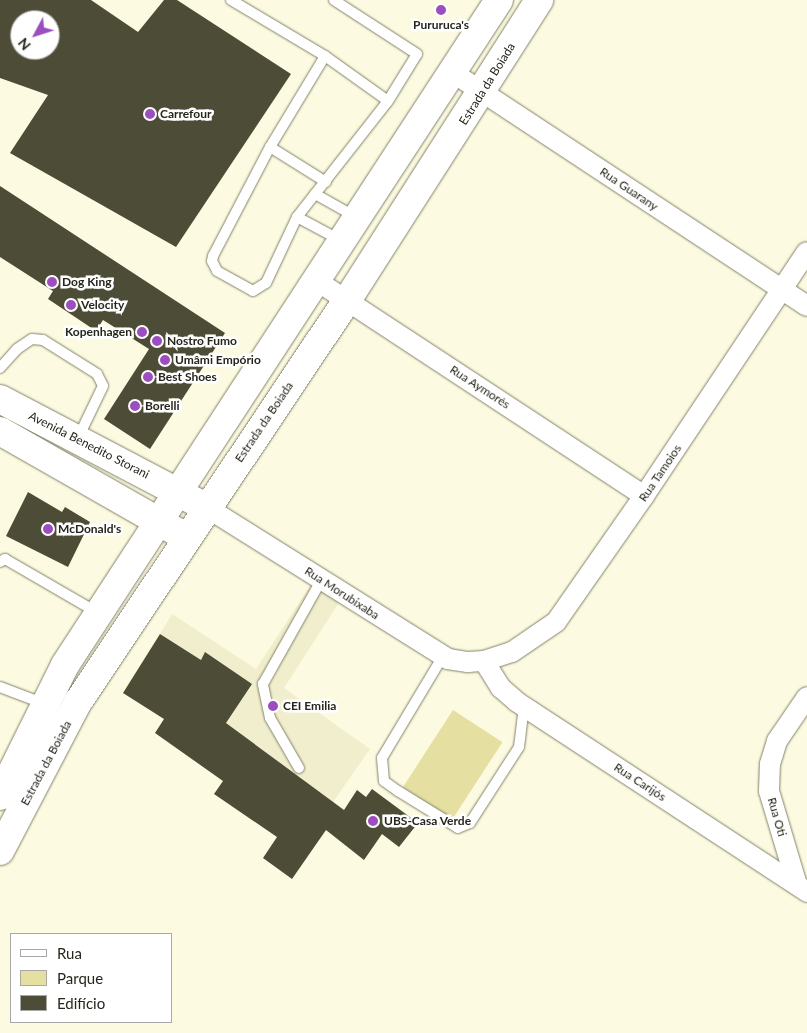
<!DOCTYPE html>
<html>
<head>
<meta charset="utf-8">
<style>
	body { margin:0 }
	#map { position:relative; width:807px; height:1033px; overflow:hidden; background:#fcfae0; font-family:Lato,sans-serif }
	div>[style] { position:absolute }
	.built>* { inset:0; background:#f1eecd }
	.green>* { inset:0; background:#e5dfa2; transform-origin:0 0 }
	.building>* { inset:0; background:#4d4c36 }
	.roads { filter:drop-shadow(0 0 1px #84826b) drop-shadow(0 0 1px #84826b) }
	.lane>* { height:10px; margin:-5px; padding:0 5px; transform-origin:5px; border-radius:5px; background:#fff }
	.street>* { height:20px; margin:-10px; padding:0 10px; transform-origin:10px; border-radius:10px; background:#fff }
	.secondary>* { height:28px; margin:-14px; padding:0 14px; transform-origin:14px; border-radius:14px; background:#fff }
	.primary>* { height:28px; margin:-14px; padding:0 14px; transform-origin:14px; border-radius:14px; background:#fff }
	.dots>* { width:14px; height:14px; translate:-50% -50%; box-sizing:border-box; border:2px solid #fff; border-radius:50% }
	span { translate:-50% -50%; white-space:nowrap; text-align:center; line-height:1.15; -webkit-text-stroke:5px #fff; paint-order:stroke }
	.poi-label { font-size:12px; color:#27261c; font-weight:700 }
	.left { translate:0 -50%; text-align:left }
	.right { translate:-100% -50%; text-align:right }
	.street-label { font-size:12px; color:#27261c }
	.legend { position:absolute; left:10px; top:933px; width:162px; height:90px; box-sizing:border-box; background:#fff; border:1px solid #a9a8a4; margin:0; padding:6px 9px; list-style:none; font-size:15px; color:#27261c }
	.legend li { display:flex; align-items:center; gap:10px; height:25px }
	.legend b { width:25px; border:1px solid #a9a8a4 }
	.north { position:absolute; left:10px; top:10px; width:50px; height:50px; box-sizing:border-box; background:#fff; border:1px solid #a9a8a4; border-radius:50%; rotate:230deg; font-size:14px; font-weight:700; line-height:20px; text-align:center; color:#27261c }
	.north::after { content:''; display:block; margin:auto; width:18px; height:22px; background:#9c4ebf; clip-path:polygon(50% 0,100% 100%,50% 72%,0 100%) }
</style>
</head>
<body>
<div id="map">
	<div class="built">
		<div style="clip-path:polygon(312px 583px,340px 601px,284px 688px,370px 749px,333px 802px,226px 723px,252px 684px,206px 652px,201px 660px,160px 634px,172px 614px,256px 669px)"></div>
	</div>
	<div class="green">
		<div style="left:453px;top:710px;width:59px;height:92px;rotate:33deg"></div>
	</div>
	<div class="building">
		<div style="clip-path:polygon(evenodd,0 0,91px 0,138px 32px,164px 0,177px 0,291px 74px,176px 247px,10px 153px,48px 95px,0 78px,0 0,20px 20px,50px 20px,50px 50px,20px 50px,20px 20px)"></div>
		<div style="clip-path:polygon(0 186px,225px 333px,150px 449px,104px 419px,149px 349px,103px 320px,96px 331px,48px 299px,53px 291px,0 257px)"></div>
		<div style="clip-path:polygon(28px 492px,62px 512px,65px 507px,90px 522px,68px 567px,6px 536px)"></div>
		<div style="clip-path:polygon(160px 634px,201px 660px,205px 652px,252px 684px,226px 723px,344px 810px,357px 790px,366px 797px,372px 789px,418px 823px,399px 847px,382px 834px,364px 860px,326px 830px,292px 879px,263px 858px,277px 837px,214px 794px,223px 781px,155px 733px,164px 719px,123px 693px)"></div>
	</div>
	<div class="roads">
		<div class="lane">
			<div style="left:231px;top:0;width:109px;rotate:30.8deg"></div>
			<div style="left:325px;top:56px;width:77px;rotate:35.5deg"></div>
			<div style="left:325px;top:56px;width:106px;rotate:121.1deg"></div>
			<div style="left:270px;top:147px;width:123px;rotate:117.6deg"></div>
			<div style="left:213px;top:256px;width:5px;rotate:101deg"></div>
			<div style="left:212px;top:261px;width:11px;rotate:63deg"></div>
			<div style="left:217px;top:271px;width:41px;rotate:29.1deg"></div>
			<div style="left:253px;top:291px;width:15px;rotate:-32deg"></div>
			<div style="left:266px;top:283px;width:73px;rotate:-64.8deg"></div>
			<div style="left:297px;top:217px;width:147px;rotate:-51.9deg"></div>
			<div style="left:388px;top:101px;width:55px;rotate:-58.3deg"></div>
			<div style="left:417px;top:54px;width:99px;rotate:-147deg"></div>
			<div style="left:270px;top:147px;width:66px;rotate:32deg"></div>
			<div style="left:315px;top:194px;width:47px;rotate:29.3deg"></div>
			<div style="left:297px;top:217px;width:49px;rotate:28.1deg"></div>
			<div style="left:0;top:368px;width:25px;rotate:-48deg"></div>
			<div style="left:17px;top:349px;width:18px;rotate:-34deg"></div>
			<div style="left:32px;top:339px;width:11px;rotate:5deg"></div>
			<div style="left:43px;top:340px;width:64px;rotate:32.2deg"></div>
			<div style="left:97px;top:374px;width:13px;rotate:63deg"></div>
			<div style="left:103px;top:386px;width:58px;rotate:115.7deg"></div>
			<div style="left:0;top:562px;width:6px;rotate:-31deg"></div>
			<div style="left:5px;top:559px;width:108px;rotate:30.1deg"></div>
			<div style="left:443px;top:656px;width:119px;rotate:120.9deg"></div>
			<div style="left:382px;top:758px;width:23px;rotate:85deg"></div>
			<div style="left:384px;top:781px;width:17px;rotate:36deg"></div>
			<div style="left:398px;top:791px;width:70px;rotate:31.7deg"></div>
			<div style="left:458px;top:828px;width:13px;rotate:-23deg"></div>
			<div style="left:470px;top:823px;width:90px;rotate:-57.2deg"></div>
			<div style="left:519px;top:747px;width:41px;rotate:-83deg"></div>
			<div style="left:0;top:687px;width:48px;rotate:20.7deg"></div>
			<div style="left:299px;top:768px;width:58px;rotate:-120.1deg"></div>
			<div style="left:270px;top:718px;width:35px;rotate:-102deg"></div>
			<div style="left:263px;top:684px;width:120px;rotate:-60.7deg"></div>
		</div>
		<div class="street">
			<div style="left:452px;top:72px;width:425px;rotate:33.4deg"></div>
			<div style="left:314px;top:279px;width:395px;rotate:33.3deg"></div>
			<div style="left:206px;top:507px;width:286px;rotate:32.1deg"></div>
			<div style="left:448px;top:659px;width:20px;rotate:9deg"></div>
			<div style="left:468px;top:662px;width:16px;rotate:-4deg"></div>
			<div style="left:484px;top:661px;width:29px;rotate:-18deg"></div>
			<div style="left:512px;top:652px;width:53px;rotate:-34.3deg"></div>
			<div style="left:556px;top:622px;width:154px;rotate:-55.1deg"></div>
			<div style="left:644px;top:496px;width:293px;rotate:-56.3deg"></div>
			<div style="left:484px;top:661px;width:32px;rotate:58deg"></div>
			<div style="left:501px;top:688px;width:21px;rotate:41deg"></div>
			<div style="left:517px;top:702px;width:347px;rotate:33.2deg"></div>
			<div style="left:797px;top:885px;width:98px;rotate:-106.6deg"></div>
			<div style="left:769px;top:791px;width:27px;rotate:-88deg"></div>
			<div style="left:770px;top:764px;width:24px;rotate:-73deg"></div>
			<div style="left:777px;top:741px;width:53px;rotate:-55.7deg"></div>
		</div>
		<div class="secondary">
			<div style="left:0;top:399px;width:233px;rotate:27.7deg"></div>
			<div style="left:0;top:431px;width:214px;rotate:29.7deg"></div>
		</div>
		<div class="primary">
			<div style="left:0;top:796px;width:146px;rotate:-63.6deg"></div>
			<div style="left:65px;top:665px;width:794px;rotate:-56.87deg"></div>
			<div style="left:0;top:851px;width:168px;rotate:-62.4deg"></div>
			<div style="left:78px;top:702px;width:485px;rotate:-56.2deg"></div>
			<div style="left:348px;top:299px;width:355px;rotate:-57.4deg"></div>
		</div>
	</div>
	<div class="dots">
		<div style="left:441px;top:10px;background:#9c4ebf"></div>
		<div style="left:150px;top:114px;background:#9c4ebf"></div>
		<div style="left:52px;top:282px;background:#9c4ebf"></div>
		<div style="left:71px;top:305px;background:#9c4ebf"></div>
		<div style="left:142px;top:332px;background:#9c4ebf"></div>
		<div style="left:157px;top:341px;background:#9c4ebf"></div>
		<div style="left:165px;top:360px;background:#9c4ebf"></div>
		<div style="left:148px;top:377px;background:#9c4ebf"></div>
		<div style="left:135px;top:406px;background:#9c4ebf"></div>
		<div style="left:48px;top:529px;background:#9c4ebf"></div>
		<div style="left:273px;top:706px;background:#9c4ebf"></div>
		<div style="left:373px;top:821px;background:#9c4ebf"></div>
	</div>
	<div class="poi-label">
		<span style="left:441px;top:25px">Pururuca's</span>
		<span class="left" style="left:160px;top:114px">Carrefour</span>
		<span class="left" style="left:62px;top:282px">Dog King</span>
		<span class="left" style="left:81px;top:305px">Velocity</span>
		<span class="right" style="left:132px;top:332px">Kopenhagen</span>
		<span class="left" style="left:167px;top:341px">Nostro Fumo</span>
		<span class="left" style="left:175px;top:360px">Umâmi Empório</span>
		<span class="left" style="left:158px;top:377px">Best Shoes</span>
		<span class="left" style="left:145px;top:406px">Borelli</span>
		<span class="left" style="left:58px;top:529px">McDonald's</span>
		<span class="left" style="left:283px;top:706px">CEI Emilia</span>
		<span class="left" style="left:384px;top:821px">UBS-Casa Verde</span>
	</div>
	<div class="street-label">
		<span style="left:487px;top:84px;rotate:-58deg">Estrada da Boiada</span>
		<span style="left:629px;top:189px;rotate:34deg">Rua Guarany</span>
		<span style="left:480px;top:387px;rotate:33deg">Rua Aymorés</span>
		<span style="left:264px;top:422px;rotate:-56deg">Estrada da Boiada</span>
		<span style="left:89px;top:445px;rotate:27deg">Avenida Benedito Storani</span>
		<span style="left:660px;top:473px;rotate:-56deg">Rua Tamoios</span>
		<span style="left:342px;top:593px;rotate:33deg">Rua Morubixaba</span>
		<span style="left:46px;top:763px;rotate:-62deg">Estrada da Boiada</span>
		<span style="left:640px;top:782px;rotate:33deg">Rua Carijós</span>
		<span style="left:777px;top:817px;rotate:74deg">Rua Oti</span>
	</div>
	<ul class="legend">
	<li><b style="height:6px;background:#fff"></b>Rua</li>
	<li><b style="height:14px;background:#e5dfa2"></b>Parque</li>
	<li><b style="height:14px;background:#4d4c36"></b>Edifício</li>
	</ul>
	<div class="north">N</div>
</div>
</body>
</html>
